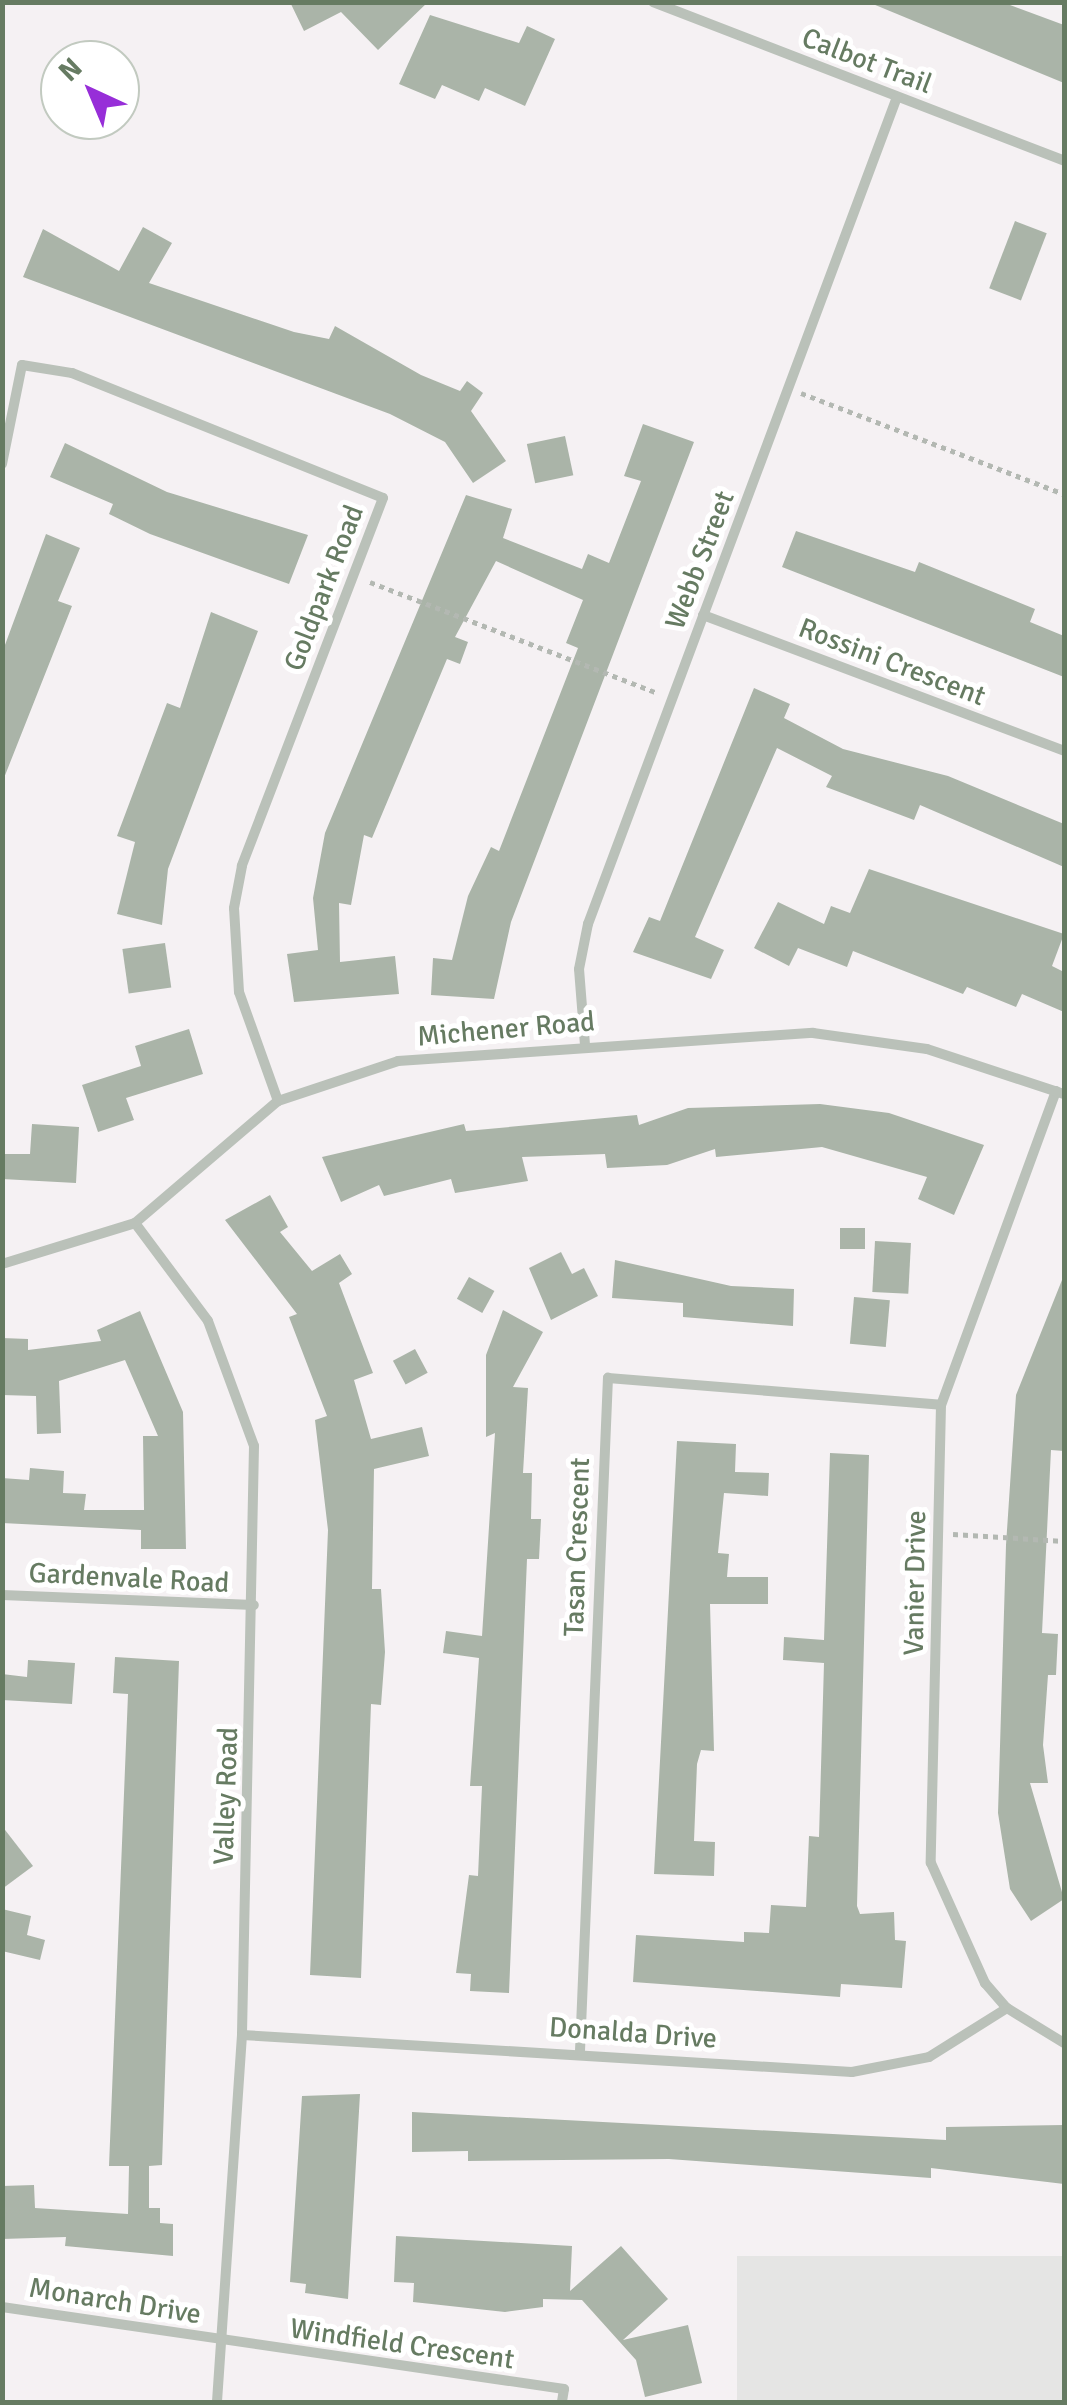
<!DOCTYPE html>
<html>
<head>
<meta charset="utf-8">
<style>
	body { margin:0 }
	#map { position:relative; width:1067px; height:2405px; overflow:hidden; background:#f5f1f3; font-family:Signika,sans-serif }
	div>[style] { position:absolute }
	.built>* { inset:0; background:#e5e5e4; transform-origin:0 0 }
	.building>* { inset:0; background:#aab4a8; transform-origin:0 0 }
	.path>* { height:5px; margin-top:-2.5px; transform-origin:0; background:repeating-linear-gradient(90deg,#b3b8b2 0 5px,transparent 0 10px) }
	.minor>* { height:10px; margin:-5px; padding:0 5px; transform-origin:5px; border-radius:5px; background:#bac1b9 }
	span { translate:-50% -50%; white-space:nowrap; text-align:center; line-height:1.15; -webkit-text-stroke:10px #fff; paint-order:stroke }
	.street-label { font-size:28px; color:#667b62 }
	.frame { position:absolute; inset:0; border:5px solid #667b62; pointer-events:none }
	.north { position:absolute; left:40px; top:40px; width:100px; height:100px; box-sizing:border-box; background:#fff; border:2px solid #c2cac0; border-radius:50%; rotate:316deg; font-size:28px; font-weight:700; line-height:40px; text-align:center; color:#667b62 }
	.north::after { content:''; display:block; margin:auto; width:35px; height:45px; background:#972ed8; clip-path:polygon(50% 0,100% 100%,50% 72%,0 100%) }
</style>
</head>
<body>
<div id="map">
	<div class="built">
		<div style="left:737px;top:2256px;width:327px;height:146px"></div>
	</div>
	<div class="building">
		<div style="clip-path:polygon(290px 2px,428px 2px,378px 50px,341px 12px,304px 31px)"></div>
		<div style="clip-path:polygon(868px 2px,1002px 2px,1064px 25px,1064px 83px)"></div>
		<div style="clip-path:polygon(430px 15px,519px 43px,527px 26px,555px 39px,525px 106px,485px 88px,479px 101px,442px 85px,435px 99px,399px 84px)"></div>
		<div style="left:1015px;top:221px;width:34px;height:72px;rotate:21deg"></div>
		<div style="clip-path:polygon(143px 227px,172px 243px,149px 283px,294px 332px,329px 339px,335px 326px,421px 375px,460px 391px,467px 381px,483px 393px,471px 411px,506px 461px,473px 483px,445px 442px,390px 414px,23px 277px,43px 229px,119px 271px)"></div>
		<div style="clip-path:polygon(643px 424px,694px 442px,511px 922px,494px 999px,431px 995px,433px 958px,452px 960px,468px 896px,491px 847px,499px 851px,578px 648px,566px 643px,583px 600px,496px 561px,455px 637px,468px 642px,460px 664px,447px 659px,372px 838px,364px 835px,351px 905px,339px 903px,340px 962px,395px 956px,399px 994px,294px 1002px,287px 954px,318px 950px,313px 898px,325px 833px,466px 495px,512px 509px,503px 538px,582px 569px,588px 554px,609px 563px,641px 481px,624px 476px)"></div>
		<div style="left:565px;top:436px;width:40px;height:39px;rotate:78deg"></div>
		<div style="clip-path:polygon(65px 443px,167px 492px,308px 535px,289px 584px,150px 534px,109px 514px,113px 504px,50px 477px)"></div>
		<div style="clip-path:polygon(796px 531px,915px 572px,919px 562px,1035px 609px,1030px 622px,1064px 636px,1064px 677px,782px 567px)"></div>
		<div style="clip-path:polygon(46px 534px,80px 548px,58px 601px,72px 606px,2px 783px,2px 653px)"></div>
		<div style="clip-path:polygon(211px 612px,258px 631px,168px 869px,162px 925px,117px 914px,135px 842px,117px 836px,167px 703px,180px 708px)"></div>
		<div style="clip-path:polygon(754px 688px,790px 704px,784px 718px,843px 749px,948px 776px,1064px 824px,1064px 867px,920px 805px,914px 820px,826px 787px,832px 776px,777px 748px,695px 937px,724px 950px,711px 979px,633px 952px,649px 917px,660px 921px)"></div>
		<div style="clip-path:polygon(869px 869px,1064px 934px,1052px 966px,1064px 972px,1064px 1012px,1022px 994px,1016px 1007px,967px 987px,963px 994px,853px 951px,847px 967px,798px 948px,789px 966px,754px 948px,778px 902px,824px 924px,831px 906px,850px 913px)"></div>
		<div style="left:165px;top:943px;width:45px;height:43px;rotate:82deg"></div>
		<div style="clip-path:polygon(189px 1029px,203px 1074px,126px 1098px,134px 1120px,98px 1132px,82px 1085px,141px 1066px,135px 1046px)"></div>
		<div style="clip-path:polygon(820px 1104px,889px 1113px,984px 1145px,954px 1215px,918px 1199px,927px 1177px,822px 1147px,716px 1157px,715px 1149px,667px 1165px,607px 1168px,605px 1154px,522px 1157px,528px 1181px,455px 1193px,451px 1179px,384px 1196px,379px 1185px,341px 1202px,322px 1157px,464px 1124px,466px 1131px,637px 1115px,639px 1125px,688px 1108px)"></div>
		<div style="clip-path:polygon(32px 1124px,79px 1127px,76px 1183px,2px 1179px,2px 1154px,30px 1154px)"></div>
		<div style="clip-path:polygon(270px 1195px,288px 1227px,280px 1232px,312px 1271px,340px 1254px,352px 1274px,339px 1283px,373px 1373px,354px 1380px,371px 1439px,422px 1427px,429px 1456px,374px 1469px,372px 1589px,381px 1589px,385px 1652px,381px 1705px,371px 1704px,361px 1978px,310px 1975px,328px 1530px,315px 1420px,327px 1416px,289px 1317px,297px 1314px,225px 1220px)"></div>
		<div style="left:840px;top:1228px;width:25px;height:21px"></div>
		<div style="left:875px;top:1241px;width:36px;height:51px;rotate:3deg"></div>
		<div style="clip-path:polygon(561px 1252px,572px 1274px,584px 1268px,598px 1296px,551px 1320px,529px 1268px)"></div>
		<div style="clip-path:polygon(615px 1260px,731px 1286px,794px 1289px,793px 1326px,683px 1317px,683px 1303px,612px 1298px)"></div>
		<div style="left:469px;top:1277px;width:29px;height:25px;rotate:29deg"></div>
		<div style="clip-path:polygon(1062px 1280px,1064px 1451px,1051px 1450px,1042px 1633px,1058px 1634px,1056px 1675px,1048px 1675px,1043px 1745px,1048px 1783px,1030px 1783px,1064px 1899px,1031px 1921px,1010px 1889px,998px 1813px,1006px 1545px,1016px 1395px)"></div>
		<div style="left:854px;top:1297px;width:36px;height:47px;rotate:5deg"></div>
		<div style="clip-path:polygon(503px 1310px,543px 1332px,513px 1387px,528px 1388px,523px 1473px,532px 1473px,531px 1519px,541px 1519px,539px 1559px,527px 1559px,509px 1993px,470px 1991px,471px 1974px,456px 1973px,469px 1875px,478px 1876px,482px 1786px,470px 1786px,479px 1658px,443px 1653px,446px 1631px,482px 1636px,495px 1433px,486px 1437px,486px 1355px)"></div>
		<div style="clip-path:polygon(140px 1311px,183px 1412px,186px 1549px,141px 1549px,141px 1530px,2px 1523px,2px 1478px,29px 1480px,30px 1468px,64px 1471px,63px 1493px,86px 1494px,84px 1510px,144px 1510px,143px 1436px,158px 1436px,125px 1360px,59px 1381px,61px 1433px,37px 1434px,36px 1396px,2px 1395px,2px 1338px,28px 1339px,28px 1350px,101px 1341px,97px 1330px)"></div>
		<div style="left:415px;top:1349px;width:27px;height:25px;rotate:62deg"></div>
		<div style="clip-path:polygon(677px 1441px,736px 1444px,735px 1472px,769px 1473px,768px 1496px,724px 1493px,718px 1553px,729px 1554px,727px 1577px,768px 1577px,768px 1604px,710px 1604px,714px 1751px,701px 1750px,697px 1764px,694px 1841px,715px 1842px,714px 1876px,654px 1874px)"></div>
		<div style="clip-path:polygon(830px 1453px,869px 1455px,857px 1906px,860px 1914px,894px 1912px,895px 1940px,906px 1941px,902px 1988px,841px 1984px,840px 1997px,633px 1982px,636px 1935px,744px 1942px,744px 1932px,769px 1933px,771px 1905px,806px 1907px,809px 1836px,819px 1837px,824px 1663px,783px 1660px,784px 1637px,824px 1640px)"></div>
		<div style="clip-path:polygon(115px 1657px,179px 1661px,162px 2165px,149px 2166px,149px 2208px,160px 2208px,160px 2223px,173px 2224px,173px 2256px,65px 2246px,66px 2237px,2px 2239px,2px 2186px,34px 2185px,35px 2208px,128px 2214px,129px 2166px,109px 2166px,128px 1694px,113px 1693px)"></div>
		<div style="clip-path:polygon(28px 1660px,75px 1663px,72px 1704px,2px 1700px,2px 1674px,27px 1677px)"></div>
		<div style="clip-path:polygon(2px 1826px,33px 1866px,2px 1889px)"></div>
		<div style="clip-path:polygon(2px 1909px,31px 1916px,27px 1935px,45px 1940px,40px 1960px,2px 1951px)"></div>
		<div style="clip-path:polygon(360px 2094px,348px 2299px,305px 2293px,306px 2284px,290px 2282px,302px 2096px)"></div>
		<div style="clip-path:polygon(412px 2112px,946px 2140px,946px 2127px,1064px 2125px,1064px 2184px,931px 2168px,931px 2178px,669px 2159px,468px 2161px,468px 2151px,412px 2152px)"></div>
		<div style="clip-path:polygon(396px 2236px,572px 2246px,570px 2291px,621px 2246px,668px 2299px,623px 2340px,688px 2325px,702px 2383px,645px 2397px,636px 2360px,582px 2300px,543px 2299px,543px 2307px,505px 2312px,413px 2302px,414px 2283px,394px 2282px)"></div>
	</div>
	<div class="path">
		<div style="left:801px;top:393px;width:282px;rotate:21deg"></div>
		<div style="left:370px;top:582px;width:309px;rotate:21.1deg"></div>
		<div style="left:953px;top:1534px;width:111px;rotate:3.6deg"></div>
	</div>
	<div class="minor">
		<div style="left:653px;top:2px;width:441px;rotate:21.1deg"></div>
		<div style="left:2px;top:464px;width:101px;rotate:-78.6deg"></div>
		<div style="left:22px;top:365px;width:51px;rotate:9.1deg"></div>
		<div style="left:72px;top:373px;width:335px;rotate:21.9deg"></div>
		<div style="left:383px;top:498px;width:394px;rotate:111deg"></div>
		<div style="left:242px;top:866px;width:43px;rotate:100.8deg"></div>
		<div style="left:234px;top:908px;width:84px;rotate:86.6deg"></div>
		<div style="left:239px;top:992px;width:116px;rotate:70.3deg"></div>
		<div style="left:703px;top:615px;width:386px;rotate:20.6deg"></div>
		<div style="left:585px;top:1045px;width:76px;rotate:-94.5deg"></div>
		<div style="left:579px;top:969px;width:46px;rotate:-78.7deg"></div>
		<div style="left:588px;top:924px;width:883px;rotate:-69.51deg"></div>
		<div style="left:1056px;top:1091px;width:334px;rotate:110.1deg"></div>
		<div style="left:941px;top:1405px;width:458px;rotate:91.3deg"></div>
		<div style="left:931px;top:1863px;width:132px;rotate:65.8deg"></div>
		<div style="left:985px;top:1983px;width:33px;rotate:49deg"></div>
		<div style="left:1007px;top:2008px;width:67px;rotate:31.6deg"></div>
		<div style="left:135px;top:1223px;width:122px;rotate:53.3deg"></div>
		<div style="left:208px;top:1321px;width:133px;rotate:69.8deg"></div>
		<div style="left:254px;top:1446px;width:589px;rotate:91.17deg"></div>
		<div style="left:242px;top:2035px;width:368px;rotate:93.9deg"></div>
		<div style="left:2px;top:1264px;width:139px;rotate:-17.1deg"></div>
		<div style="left:135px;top:1223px;width:188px;rotate:-40.5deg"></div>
		<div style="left:278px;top:1101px;width:126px;rotate:-18.4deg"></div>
		<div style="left:398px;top:1061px;width:416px;rotate:-3.9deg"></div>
		<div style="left:813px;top:1033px;width:115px;rotate:8deg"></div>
		<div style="left:927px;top:1049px;width:144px;rotate:18.2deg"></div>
		<div style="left:2px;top:1595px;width:252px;rotate:2.3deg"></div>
		<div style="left:242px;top:2035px;width:611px;rotate:3.47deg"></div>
		<div style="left:852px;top:2072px;width:78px;rotate:-11deg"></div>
		<div style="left:929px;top:2057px;width:92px;rotate:-32.1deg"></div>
		<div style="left:580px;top:2051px;width:674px;rotate:-87.62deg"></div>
		<div style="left:608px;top:1378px;width:334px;rotate:4.6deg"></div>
		<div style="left:2px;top:2307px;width:568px;rotate:8.3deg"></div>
		<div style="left:564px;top:2389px;width:13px;rotate:99deg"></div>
	</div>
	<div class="street-label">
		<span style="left:867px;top:61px;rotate:21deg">Calbot Trail</span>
		<span style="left:700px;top:560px;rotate:-69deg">Webb Street</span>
		<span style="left:324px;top:588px;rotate:-69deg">Goldpark Road</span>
		<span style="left:892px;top:662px;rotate:21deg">Rossini Crescent</span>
		<span style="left:506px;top:1029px;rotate:-5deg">Michener Road</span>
		<span style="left:577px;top:1547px;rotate:-88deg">Tasan Crescent</span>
		<span style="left:129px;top:1578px;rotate:3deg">Gardenvale Road</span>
		<span style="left:915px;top:1583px;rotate:-89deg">Vanier Drive</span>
		<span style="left:226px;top:1796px;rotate:-88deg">Valley Road</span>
		<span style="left:633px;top:2033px;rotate:4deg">Donalda Drive</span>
		<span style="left:115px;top:2301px;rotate:9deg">Monarch Drive</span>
		<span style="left:402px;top:2344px;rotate:8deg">Windfield Crescent</span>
	</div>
	<div class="frame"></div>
	<div class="north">N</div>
</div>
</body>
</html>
